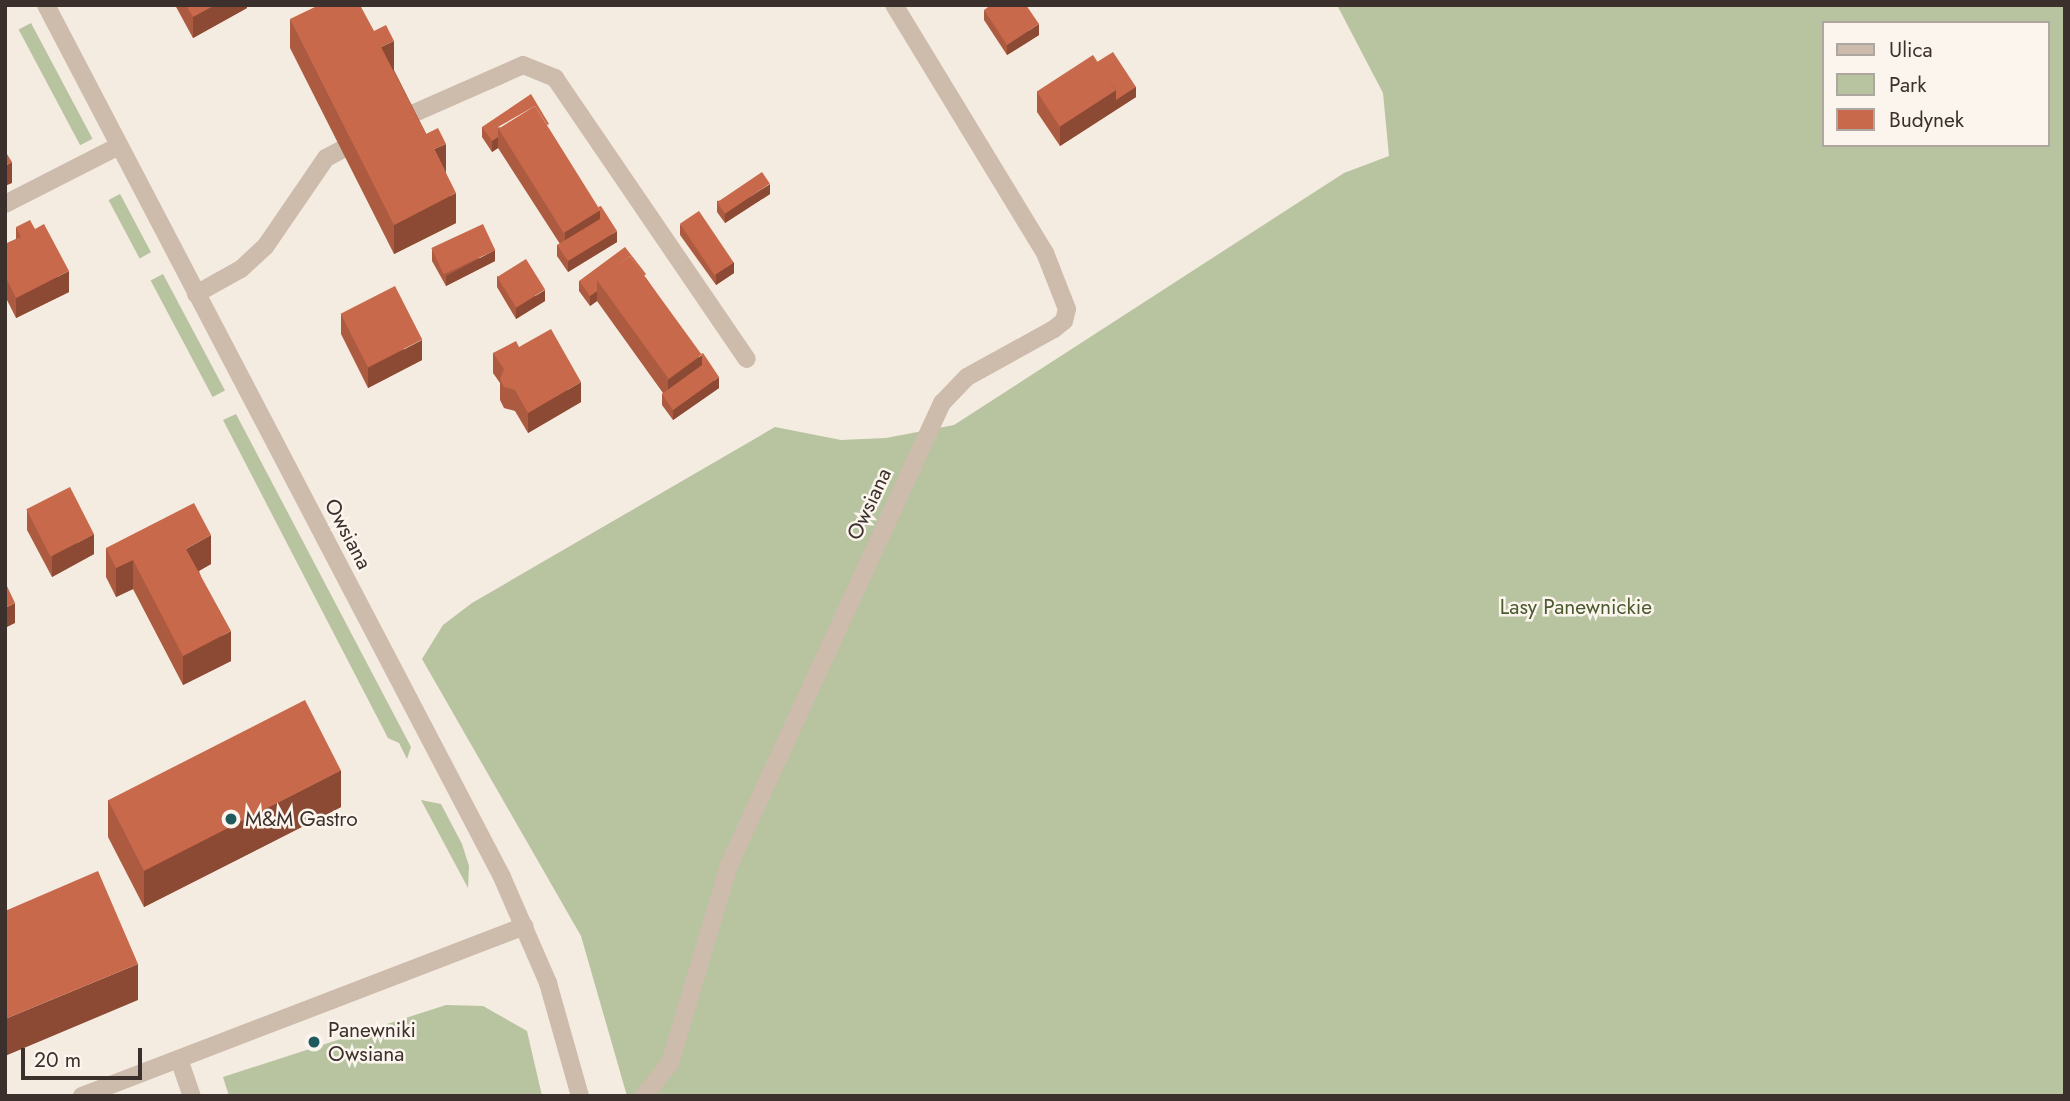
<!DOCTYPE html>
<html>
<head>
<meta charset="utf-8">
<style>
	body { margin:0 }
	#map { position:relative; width:2070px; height:1101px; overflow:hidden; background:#f4ebe1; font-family:Jost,sans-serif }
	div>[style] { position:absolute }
	.green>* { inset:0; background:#b8c4a0; transform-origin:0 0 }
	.service>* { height:18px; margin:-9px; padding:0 9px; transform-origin:9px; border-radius:9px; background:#cdbbac }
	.minor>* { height:18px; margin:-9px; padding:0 9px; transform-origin:9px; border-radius:9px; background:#cdbbac }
	.tertiary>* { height:18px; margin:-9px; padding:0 9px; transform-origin:9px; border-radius:9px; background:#cdbbac }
	.wall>* { inset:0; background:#ac5a40 }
	.shaded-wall>* { inset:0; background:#8c4a34 }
	.building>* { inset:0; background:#c8694b; transform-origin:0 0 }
	.dots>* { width:19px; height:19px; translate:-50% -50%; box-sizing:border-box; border:4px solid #fbf5ee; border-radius:50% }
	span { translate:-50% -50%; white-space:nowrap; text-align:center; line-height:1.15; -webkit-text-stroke:5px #fbf5ee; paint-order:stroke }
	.street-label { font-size:21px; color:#3b302b }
	.park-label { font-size:21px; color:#4a5a2e }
	.poi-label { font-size:21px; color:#3b302b }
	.left { translate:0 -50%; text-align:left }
	.frame { position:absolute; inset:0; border:7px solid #3b302b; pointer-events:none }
	.legend { position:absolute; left:1822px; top:21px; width:228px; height:126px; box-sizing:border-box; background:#fbf5ee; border:2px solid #aea6a0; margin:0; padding:9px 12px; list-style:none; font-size:21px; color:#3b302b }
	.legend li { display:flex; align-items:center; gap:14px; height:35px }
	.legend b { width:35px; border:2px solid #aea6a0 }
	.scale { position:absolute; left:21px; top:1048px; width:121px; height:32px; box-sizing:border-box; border:4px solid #3b302b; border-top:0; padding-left:9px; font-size:21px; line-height:24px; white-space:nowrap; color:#3b302b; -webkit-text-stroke:5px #fbf5ee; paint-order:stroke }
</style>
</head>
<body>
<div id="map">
	<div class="green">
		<div style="clip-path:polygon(evenodd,1337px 5px,2065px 5px,2065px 1096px,627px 1096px,581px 936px,422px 659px,443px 625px,472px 603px,775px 427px,841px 440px,886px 438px,954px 425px,1344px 173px,1389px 156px,1383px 93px,1337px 5px,1823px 23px,2047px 23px,2047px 145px,1823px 145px,1823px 23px)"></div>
		<div style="left:31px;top:23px;width:131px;height:14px;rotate:62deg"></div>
		<div style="left:120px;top:194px;width:66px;height:13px;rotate:62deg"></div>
		<div style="left:163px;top:274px;width:132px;height:14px;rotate:62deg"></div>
		<div style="clip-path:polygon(236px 414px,411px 747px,407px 759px,399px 743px,388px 738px,223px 420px)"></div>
		<div style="clip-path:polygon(421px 800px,441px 804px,462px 844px,469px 866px,468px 888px)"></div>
		<div style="clip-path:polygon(446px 1005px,483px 1006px,527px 1031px,542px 1096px,229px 1096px,223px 1077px)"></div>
	</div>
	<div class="service">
		<div style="left:403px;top:118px;width:131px;rotate:-23.8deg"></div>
		<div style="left:523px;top:65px;width:35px;rotate:22deg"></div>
		<div style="left:555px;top:78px;width:340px;rotate:55.7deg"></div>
		<div style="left:5px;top:204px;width:128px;rotate:-27deg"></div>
		<div style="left:196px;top:294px;width:51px;rotate:-29.1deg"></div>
		<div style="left:241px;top:269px;width:33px;rotate:-43deg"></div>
		<div style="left:265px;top:247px;width:108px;rotate:-55.6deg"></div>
		<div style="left:326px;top:158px;width:17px;rotate:-28deg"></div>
		<div style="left:644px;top:1096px;width:42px;rotate:-51.8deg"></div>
		<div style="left:670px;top:1063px;width:207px;rotate:-73.4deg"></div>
		<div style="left:729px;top:865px;width:509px;rotate:-65.25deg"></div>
		<div style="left:942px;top:403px;width:36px;rotate:-46deg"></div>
		<div style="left:967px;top:377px;width:99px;rotate:-28.9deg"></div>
		<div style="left:1054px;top:329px;width:13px;rotate:-39deg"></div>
		<div style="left:1064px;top:321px;width:12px;rotate:-76deg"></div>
		<div style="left:1067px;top:309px;width:60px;rotate:-111.4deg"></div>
		<div style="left:1045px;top:253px;width:290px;rotate:-121.3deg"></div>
	</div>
	<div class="minor">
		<div style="left:179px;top:1059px;width:39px;rotate:71deg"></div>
		<div style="left:82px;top:1096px;width:474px;rotate:-21deg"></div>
	</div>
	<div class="tertiary">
		<div style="left:46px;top:5px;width:984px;rotate:62.39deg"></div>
		<div style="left:502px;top:877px;width:116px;rotate:66.5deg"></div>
		<div style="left:548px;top:983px;width:117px;rotate:74.2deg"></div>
	</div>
	<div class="wall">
		<div style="clip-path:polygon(175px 5px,247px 5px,247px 8px,193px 38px)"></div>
		<div style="clip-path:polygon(984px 10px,1039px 35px,1007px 55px,984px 20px)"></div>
		<div style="clip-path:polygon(290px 19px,394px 70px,446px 173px,456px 223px,394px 254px,290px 48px)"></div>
		<div style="clip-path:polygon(1097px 62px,1136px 97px,1060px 146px,1037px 112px,1037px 92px)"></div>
		<div style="clip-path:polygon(482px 127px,549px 129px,617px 242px,568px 272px,557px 256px,557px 245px,560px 244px,498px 148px,492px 152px,482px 137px)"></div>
		<div style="clip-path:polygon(770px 194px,725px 223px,717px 212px,717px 201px)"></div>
		<div style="clip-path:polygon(680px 224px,734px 273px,716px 285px,680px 235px)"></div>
		<div style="clip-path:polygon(16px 227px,69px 292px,16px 318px,5px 296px,5px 244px,16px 239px)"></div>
		<div style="clip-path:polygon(432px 250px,495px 261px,446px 286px,432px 261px)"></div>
		<div style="clip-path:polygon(497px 276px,545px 301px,516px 319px,497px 287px)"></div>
		<div style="clip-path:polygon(646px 278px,719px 388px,673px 420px,662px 405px,662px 394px,663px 393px,597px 301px,590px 306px,579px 291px,579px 281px)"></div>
		<div style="clip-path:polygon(341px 314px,422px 360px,368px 388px,341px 334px)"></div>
		<div style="clip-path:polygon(519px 347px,581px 402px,528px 433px,515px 411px,504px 408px,500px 400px,500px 383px,493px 373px,493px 353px)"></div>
		<div style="clip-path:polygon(27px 510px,94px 554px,52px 577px,27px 530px)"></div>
		<div style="clip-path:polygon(106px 548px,211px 564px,199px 571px,231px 661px,183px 685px,133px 589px,116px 597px,106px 577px)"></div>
		<div style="clip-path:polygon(108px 800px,341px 807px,144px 907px,108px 837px)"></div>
	</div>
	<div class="shaded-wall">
		<div style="clip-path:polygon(215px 5px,247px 5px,247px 8px,193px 38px,193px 17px)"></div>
		<div style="clip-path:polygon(1039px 24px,1039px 35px,1007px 55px,1007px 45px)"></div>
		<div style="clip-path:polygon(394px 41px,394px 70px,381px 76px,381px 47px)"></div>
		<div style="clip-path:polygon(1136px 87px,1136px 97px,1060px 146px,1060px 126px,1116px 90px)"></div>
		<div style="clip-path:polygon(498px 137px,498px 148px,492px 152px,492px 141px)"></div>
		<div style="clip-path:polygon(446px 144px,446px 173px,434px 149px)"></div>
		<div style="clip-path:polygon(12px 162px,12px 183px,5px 186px,5px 166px)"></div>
		<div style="clip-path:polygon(770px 184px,770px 194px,725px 223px,725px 213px)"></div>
		<div style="clip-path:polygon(456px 193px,456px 223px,394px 254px,394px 225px)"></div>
		<div style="clip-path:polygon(600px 210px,600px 230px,565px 252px,565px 231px)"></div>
		<div style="clip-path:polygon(617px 231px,617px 242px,568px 272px,568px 261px)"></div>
		<div style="clip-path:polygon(495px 250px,495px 261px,446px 286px,446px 276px)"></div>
		<div style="clip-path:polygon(734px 262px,734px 273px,716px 285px,716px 274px)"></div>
		<div style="clip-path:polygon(69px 271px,69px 292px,16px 318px,16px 298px)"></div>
		<div style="clip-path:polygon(545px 290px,545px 301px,516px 319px,516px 308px)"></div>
		<div style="clip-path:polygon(597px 291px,597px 301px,590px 306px,590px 296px)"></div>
		<div style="clip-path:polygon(422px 340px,422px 360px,368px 388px,368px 368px)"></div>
		<div style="clip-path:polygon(702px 355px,702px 376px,668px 400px,668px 380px)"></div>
		<div style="clip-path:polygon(719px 377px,719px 388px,673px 420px,673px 410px)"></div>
		<div style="clip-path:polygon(581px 382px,581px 402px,528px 433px,528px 413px)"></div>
		<div style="clip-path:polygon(94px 534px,94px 554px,52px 577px,52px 556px)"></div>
		<div style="clip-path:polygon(211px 535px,211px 564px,186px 578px,186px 549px)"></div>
		<div style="clip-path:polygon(133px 560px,133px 589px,116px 597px,116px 568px)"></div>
		<div style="clip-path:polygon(15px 603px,15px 623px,5px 628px,5px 608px)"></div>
		<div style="clip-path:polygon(231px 631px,231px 661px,183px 685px,183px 656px)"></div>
		<div style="clip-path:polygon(341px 770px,341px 807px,144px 907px,144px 871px)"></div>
		<div style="clip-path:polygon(138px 964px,138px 1000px,5px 1056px,5px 1019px)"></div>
	</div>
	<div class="building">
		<div style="clip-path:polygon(186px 5px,215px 5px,193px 17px)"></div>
		<div style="clip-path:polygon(319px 5px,360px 5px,374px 31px,386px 25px,394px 41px,381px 47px,426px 134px,438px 128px,446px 144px,434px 149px,456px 193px,394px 225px,290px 19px)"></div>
		<div style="clip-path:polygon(991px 5px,1026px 5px,1039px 24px,1007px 45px,984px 10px)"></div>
		<div style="clip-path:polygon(1113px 52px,1136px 87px,1116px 100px,1116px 90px,1097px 62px)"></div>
		<div style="left:1093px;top:55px;width:42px;height:67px;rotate:57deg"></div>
		<div style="clip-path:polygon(531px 94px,549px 124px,547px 125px,535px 106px,498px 127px,498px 137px,492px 141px,482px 127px)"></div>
		<div style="left:535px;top:106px;width:123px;height:43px;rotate:58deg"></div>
		<div style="clip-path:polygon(5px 151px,12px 162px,5px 166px)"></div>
		<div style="left:762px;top:172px;width:14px;height:54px;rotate:56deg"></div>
		<div style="clip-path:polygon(601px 206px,617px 231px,568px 261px,557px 245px,600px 219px,600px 210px,598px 207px)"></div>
		<div style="left:699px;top:211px;width:62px;height:23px;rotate:56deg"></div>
		<div style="clip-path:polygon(30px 220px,35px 229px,44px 224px,69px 271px,16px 298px,5px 276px,5px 244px,21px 237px,16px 227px)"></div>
		<div style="left:483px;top:224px;width:29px;height:57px;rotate:65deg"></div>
		<div style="clip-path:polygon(625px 247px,646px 274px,644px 276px,630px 256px,597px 281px,597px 291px,590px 296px,579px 281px)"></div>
		<div style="left:630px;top:256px;width:122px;height:41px;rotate:54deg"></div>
		<div style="left:526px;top:259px;width:36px;height:34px;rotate:58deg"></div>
		<div style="left:395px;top:286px;width:60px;height:61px;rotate:63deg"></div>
		<div style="clip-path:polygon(551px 329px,581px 382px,528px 413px,515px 390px,504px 387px,500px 379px,504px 369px,493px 353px,516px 341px,519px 347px)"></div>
		<div style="clip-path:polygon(703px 353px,719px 377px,673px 410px,662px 394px,702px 365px,702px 355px,701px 354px)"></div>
		<div style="left:70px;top:487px;width:53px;height:49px;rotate:63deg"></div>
		<div style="clip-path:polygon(194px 503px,211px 535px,186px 549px,231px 631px,183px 656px,133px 560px,116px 568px,106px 548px)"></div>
		<div style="clip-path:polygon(5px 582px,15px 603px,5px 608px)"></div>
		<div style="left:305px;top:700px;width:79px;height:221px;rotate:63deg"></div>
		<div style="clip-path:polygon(98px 871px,138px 964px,5px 1019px,5px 911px)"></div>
	</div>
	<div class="dots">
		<div style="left:231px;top:819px;background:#1f5a5e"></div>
		<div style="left:314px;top:1042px;background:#1f5a5e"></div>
	</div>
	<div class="street-label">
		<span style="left:869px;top:504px;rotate:-65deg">Owsiana</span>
		<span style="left:348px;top:534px;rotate:62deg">Owsiana</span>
	</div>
	<div class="park-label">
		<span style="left:1576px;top:607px">Lasy Panewnickie</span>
	</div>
	<div class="poi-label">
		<span class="left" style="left:245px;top:819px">M&amp;M Gastro</span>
		<span class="left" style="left:328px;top:1042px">Panewniki<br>Owsiana</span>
	</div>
	<div class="frame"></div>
	<ul class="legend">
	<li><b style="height:9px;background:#cdbbac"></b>Ulica</li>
	<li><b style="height:19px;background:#b8c4a0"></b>Park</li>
	<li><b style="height:19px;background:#c8694b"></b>Budynek</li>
	</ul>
	<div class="scale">20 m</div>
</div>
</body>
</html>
